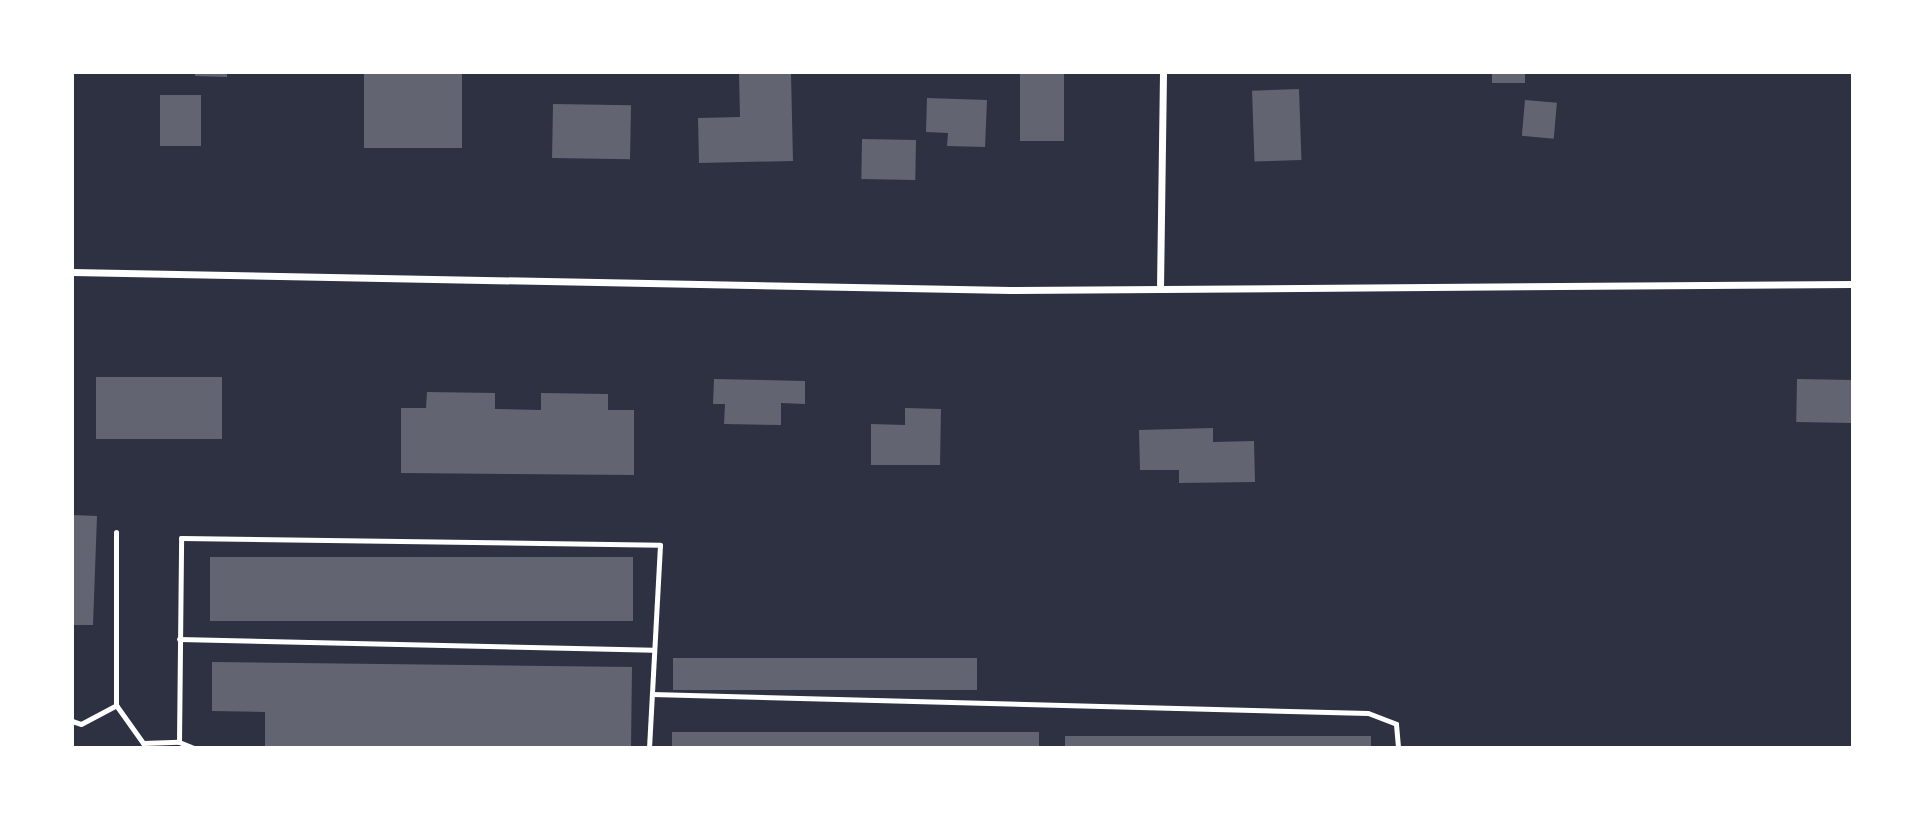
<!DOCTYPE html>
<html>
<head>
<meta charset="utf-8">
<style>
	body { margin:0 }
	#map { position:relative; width:1925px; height:820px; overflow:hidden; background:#2d3142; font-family:Literata,serif }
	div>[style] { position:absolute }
	.building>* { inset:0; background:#626471; transform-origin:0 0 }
	.service>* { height:5px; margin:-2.5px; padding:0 2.5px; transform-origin:2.5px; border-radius:2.5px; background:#fff }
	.minor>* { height:7px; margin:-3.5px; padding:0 3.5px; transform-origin:3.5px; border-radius:3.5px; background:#fff }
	span { translate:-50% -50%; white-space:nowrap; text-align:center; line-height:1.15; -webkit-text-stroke:7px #fff; paint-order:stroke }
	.frame { position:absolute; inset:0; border:74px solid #fff; pointer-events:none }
</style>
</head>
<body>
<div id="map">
	<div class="building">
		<div style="clip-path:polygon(195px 72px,227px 72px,227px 77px,195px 76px)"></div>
		<div style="left:1020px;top:72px;width:44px;height:69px"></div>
		<div style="left:1492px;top:72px;width:33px;height:11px"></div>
		<div style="left:462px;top:73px;width:75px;height:98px;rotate:90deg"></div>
		<div style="clip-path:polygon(791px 73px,793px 161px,699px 163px,698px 118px,740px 117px,739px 74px)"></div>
		<div style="left:1299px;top:89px;width:71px;height:47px;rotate:88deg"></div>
		<div style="left:160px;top:95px;width:41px;height:51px"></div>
		<div style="clip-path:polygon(927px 98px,987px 100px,985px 147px,947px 146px,948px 133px,926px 132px)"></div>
		<div style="left:1525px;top:100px;width:32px;height:36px;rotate:5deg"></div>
		<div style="left:553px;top:104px;width:78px;height:54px;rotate:1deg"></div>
		<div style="left:862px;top:139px;width:54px;height:40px;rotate:1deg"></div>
		<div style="left:96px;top:377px;width:126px;height:62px"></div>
		<div style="clip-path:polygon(714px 379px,805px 381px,805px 404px,781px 403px,781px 425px,724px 424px,725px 404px,713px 404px)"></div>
		<div style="left:1797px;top:379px;width:56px;height:43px;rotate:1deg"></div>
		<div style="clip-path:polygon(427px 392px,495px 393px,495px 409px,541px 410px,541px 393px,608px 394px,608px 410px,634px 410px,634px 475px,401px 473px,401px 408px,426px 408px)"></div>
		<div style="clip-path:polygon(905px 408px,941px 409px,940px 465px,871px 465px,871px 424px,905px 425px)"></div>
		<div style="clip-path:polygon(1213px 428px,1213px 442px,1254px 441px,1255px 482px,1179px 483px,1179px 470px,1140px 470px,1139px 430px)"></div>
		<div style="clip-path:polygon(72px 515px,97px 516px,93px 625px,72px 625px)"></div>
		<div style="left:210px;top:557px;width:423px;height:64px"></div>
		<div style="left:673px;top:658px;width:304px;height:32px"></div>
		<div style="clip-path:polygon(212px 662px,632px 667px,631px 748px,265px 748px,265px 712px,212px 711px)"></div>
		<div style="left:672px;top:732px;width:367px;height:16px"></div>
		<div style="left:1065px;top:736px;width:306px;height:12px"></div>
	</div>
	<div class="service">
		<div style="left:179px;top:639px;width:474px;rotate:1.3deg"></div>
		<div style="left:652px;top:694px;width:716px;rotate:1.52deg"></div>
		<div style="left:1368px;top:713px;width:30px;rotate:21deg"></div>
		<div style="left:1396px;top:724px;width:24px;rotate:85deg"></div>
		<div style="left:116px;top:705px;width:47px;rotate:54.6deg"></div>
		<div style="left:143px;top:743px;width:36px;rotate:-2deg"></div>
		<div style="left:179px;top:742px;width:16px;rotate:22deg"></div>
		<div style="left:72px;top:721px;width:9px;rotate:18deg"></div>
		<div style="left:81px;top:724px;width:40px;rotate:-28deg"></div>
		<div style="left:116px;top:705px;width:173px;rotate:-90deg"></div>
		<div style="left:179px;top:742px;width:204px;rotate:-89.4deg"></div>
		<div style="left:181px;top:538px;width:479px;rotate:0.8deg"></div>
		<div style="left:660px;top:545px;width:203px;rotate:93.1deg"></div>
	</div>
	<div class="minor">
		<div style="left:72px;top:272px;width:938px;rotate:1.1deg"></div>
		<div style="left:1010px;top:290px;width:843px;rotate:-0.41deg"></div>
		<div style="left:1160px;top:288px;width:216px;rotate:-89.2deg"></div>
	</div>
	<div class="frame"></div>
</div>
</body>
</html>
